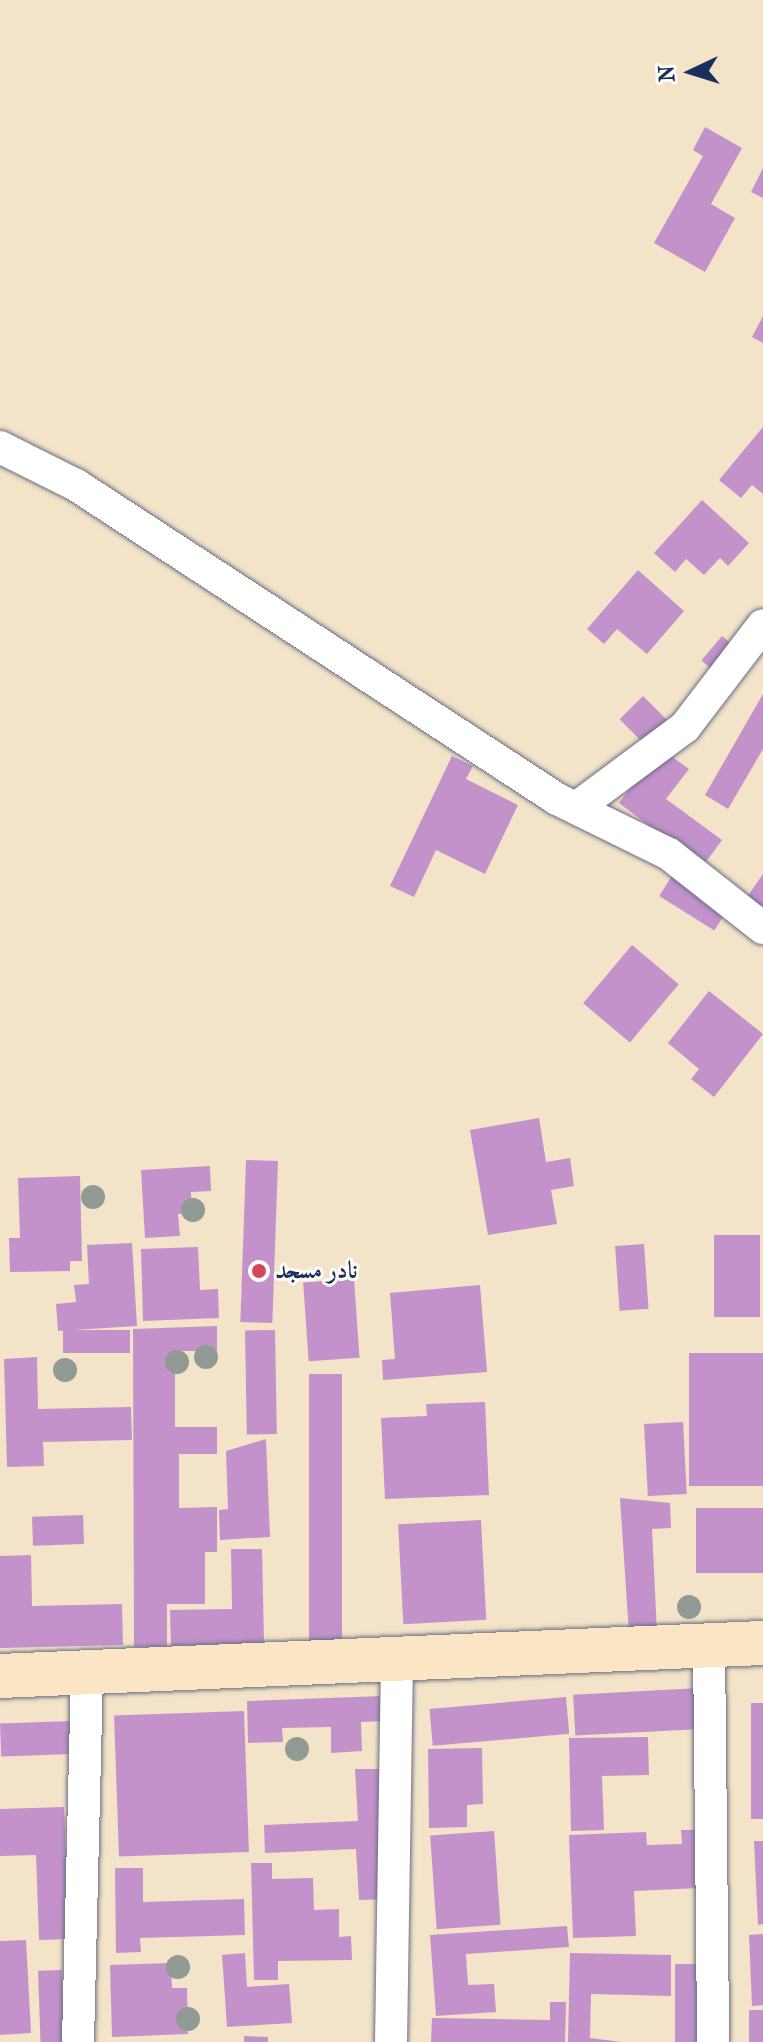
<!DOCTYPE html>
<html>
<head>
<meta charset="utf-8">
<style>
	body { margin:0 }
	#map { position:relative; width:763px; height:2042px; overflow:hidden; background:#f3e3c8; font-family:"IM FELL French Canon",Amiri,serif }
	div>[style] { position:absolute }
	.building>* { inset:0; background:#c392cb; transform-origin:0 0 }
	.roads { filter:drop-shadow(0 0 2px #676e83) drop-shadow(0 0 2px #676e83) }
	.street>* { height:32px; margin:-16px; padding:0 16px; transform-origin:16px; border-radius:16px; background:#fff }
	.secondary>* { height:44px; margin:-22px; padding:0 22px; transform-origin:22px; border-radius:22px; background:#fce5c4 }
	.trees>* { width:24px; height:24px; margin:-12px; border-radius:50%; background:#919a94 }
	.dots>* { width:22px; height:22px; translate:-50% -50%; box-sizing:border-box; border:4px solid #fdfcf7; border-radius:50% }
	span { translate:-50% -50%; white-space:nowrap; text-align:center; line-height:1.15; -webkit-text-stroke:6px #fdfcf7; paint-order:stroke }
	.poi-label { font-size:24px; color:#1b2f5e; font-weight:700 }
	.left { translate:0 -50%; text-align:left }
	.north { position:absolute; left:651px; top:32px; width:80px; height:80px; -webkit-text-stroke:6px #fdfcf7; paint-order:stroke; rotate:266deg; font-size:22px; font-weight:700; line-height:32px; text-align:center; color:#1b2f5e }
	.north::after { content:''; display:block; margin:auto; width:28px; height:36px; background:#1b2f5e; clip-path:polygon(50% 0,100% 100%,50% 72%,0 100%) }
</style>
</head>
<body>
<div id="map">
	<div class="building">
		<div style="clip-path:polygon(705px 127px,742px 148px,711px 204px,735px 218px,705px 272px,654px 243px,703px 156px,693px 150px)"></div>
		<div style="clip-path:polygon(763px 168px,763px 198px,751px 192px)"></div>
		<div style="clip-path:polygon(763px 316px,763px 343px,752px 337px)"></div>
		<div style="clip-path:polygon(763px 427px,763px 494px,752px 485px,741px 498px,719px 480px)"></div>
		<div style="clip-path:polygon(702px 500px,749px 543px,728px 566px,720px 558px,704px 575px,686px 559px,675px 572px,654px 553px)"></div>
		<div style="clip-path:polygon(638px 570px,684px 611px,647px 654px,617px 629px,604px 644px,587px 629px)"></div>
		<div style="left:722px;top:636px;width:17px;height:32px;rotate:40deg"></div>
		<div style="clip-path:polygon(763px 694px,763px 749px,728px 809px,705px 795px)"></div>
		<div style="left:643px;top:696px;width:34px;height:33px;rotate:45deg"></div>
		<div style="clip-path:polygon(660px 748px,689px 769px,666px 799px,722px 840px,703px 866px,619px 803px)"></div>
		<div style="clip-path:polygon(452px 756px,473px 766px,466px 779px,518px 805px,485px 874px,436px 850px,414px 897px,390px 886px)"></div>
		<div style="left:673px;top:874px;width:65px;height:26px;rotate:32deg"></div>
		<div style="clip-path:polygon(763px 874px,763px 909px,747px 897px)"></div>
		<div style="left:632px;top:945px;width:61px;height:76px;rotate:40deg"></div>
		<div style="clip-path:polygon(709px 991px,763px 1034px,714px 1097px,691px 1079px,699px 1069px,668px 1043px)"></div>
		<div style="clip-path:polygon(539px 1118px,546px 1162px,570px 1158px,574px 1186px,551px 1190px,557px 1224px,488px 1235px,470px 1130px)"></div>
		<div style="left:246px;top:1160px;width:32px;height:162px;rotate:2deg"></div>
		<div style="clip-path:polygon(210px 1166px,211px 1191px,191px 1192px,192px 1213px,178px 1214px,180px 1236px,145px 1238px,141px 1170px)"></div>
		<div style="clip-path:polygon(80px 1176px,82px 1261px,70px 1261px,70px 1271px,10px 1272px,9px 1238px,20px 1238px,18px 1178px)"></div>
		<div style="left:714px;top:1235px;width:46px;height:82px"></div>
		<div style="clip-path:polygon(132px 1243px,137px 1326px,58px 1331px,56px 1304px,76px 1302px,74px 1285px,89px 1284px,87px 1245px)"></div>
		<div style="left:644px;top:1244px;width:65px;height:29px;rotate:86deg"></div>
		<div style="clip-path:polygon(198px 1247px,200px 1290px,218px 1289px,219px 1318px,143px 1321px,141px 1249px)"></div>
		<div style="left:354px;top:1279px;width:79px;height:51px;rotate:86deg"></div>
		<div style="clip-path:polygon(480px 1285px,487px 1372px,383px 1380px,382px 1360px,395px 1359px,390px 1293px)"></div>
		<div style="clip-path:polygon(217px 1326px,217px 1351px,175px 1351px,175px 1427px,217px 1427px,217px 1454px,179px 1454px,179px 1508px,217px 1507px,217px 1552px,205px 1552px,205px 1604px,167px 1604px,167px 1647px,134px 1647px,133px 1329px)"></div>
		<div style="left:130px;top:1330px;width:23px;height:67px;rotate:90deg"></div>
		<div style="left:275px;top:1330px;width:104px;height:30px;rotate:89deg"></div>
		<div style="left:763px;top:1353px;width:133px;height:74px;rotate:90deg"></div>
		<div style="clip-path:polygon(37px 1357px,38px 1409px,131px 1407px,132px 1440px,43px 1442px,44px 1466px,7px 1467px,4px 1359px)"></div>
		<div style="left:309px;top:1374px;width:33px;height:270px"></div>
		<div style="clip-path:polygon(485px 1402px,489px 1495px,385px 1499px,381px 1418px,427px 1416px,426px 1404px)"></div>
		<div style="left:683px;top:1422px;width:72px;height:39px;rotate:87deg"></div>
		<div style="clip-path:polygon(266px 1439px,270px 1537px,220px 1540px,219px 1510px,228px 1509px,226px 1451px)"></div>
		<div style="clip-path:polygon(620px 1498px,670px 1503px,671px 1528px,652px 1529px,657px 1633px,629px 1634px)"></div>
		<div style="left:763px;top:1508px;width:65px;height:67px;rotate:90deg"></div>
		<div style="left:83px;top:1515px;width:29px;height:51px;rotate:88deg"></div>
		<div style="left:481px;top:1520px;width:100px;height:83px;rotate:87deg"></div>
		<div style="clip-path:polygon(231px 1549px,262px 1549px,264px 1643px,171px 1646px,170px 1610px,232px 1609px)"></div>
		<div style="clip-path:polygon(31px 1555px,32px 1606px,122px 1604px,123px 1645px,0 1648px,0 1556px)"></div>
		<div style="left:700px;top:1688px;width:41px;height:127px;rotate:87deg"></div>
		<div style="clip-path:polygon(383px 1696px,384px 1721px,361px 1722px,362px 1751px,331px 1753px,331px 1727px,282px 1728px,283px 1742px,248px 1743px,247px 1701px)"></div>
		<div style="left:566px;top:1697px;width:37px;height:137px;rotate:85deg"></div>
		<div style="left:751px;top:1703px;width:12px;height:116px"></div>
		<div style="left:244px;top:1711px;width:141px;height:130px;rotate:88deg"></div>
		<div style="left:72px;top:1721px;width:33px;height:72px;rotate:88deg"></div>
		<div style="clip-path:polygon(648px 1737px,649px 1775px,602px 1776px,604px 1830px,571px 1831px,569px 1738px)"></div>
		<div style="clip-path:polygon(482px 1748px,483px 1804px,467px 1805px,467px 1827px,429px 1828px,428px 1749px)"></div>
		<div style="clip-path:polygon(355px 1769px,383px 1769px,389px 1899px,359px 1900px,356px 1849px,265px 1853px,264px 1825px,358px 1821px)"></div>
		<div style="clip-path:polygon(64px 1807px,69px 1939px,39px 1940px,36px 1855px,0 1856px,0 1809px)"></div>
		<div style="clip-path:polygon(681px 1830px,698px 1830px,700px 1888px,634px 1891px,636px 1936px,573px 1938px,569px 1835px,646px 1832px,647px 1845px,682px 1844px)"></div>
		<div style="left:494px;top:1831px;width:94px;height:64px;rotate:86deg"></div>
		<div style="clip-path:polygon(754px 1841px,763px 1841px,763px 1924px,758px 1925px)"></div>
		<div style="clip-path:polygon(251px 1863px,272px 1863px,272px 1879px,313px 1878px,314px 1910px,339px 1909px,339px 1937px,351px 1936px,352px 1960px,278px 1961px,278px 1980px,254px 1980px)"></div>
		<div style="clip-path:polygon(115px 1868px,143px 1868px,143px 1902px,244px 1899px,245px 1935px,140px 1938px,141px 1952px,116px 1953px)"></div>
		<div style="clip-path:polygon(567px 1926px,569px 1947px,466px 1954px,468px 1985px,494px 1984px,496px 2012px,436px 2016px,430px 1935px)"></div>
		<div style="clip-path:polygon(763px 1934px,763px 2005px,752px 2006px,749px 1935px)"></div>
		<div style="clip-path:polygon(26px 1940px,31px 2033px,0 2035px,0 1941px)"></div>
		<div style="clip-path:polygon(245px 1953px,247px 1987px,289px 1984px,292px 2023px,227px 2027px,222px 1955px)"></div>
		<div style="clip-path:polygon(570px 1953px,671px 1955px,671px 1996px,591px 1994px,590px 2038px,622px 2042px,568px 2042px)"></div>
		<div style="clip-path:polygon(171px 1963px,172px 1988px,187px 1988px,188px 2034px,112px 2037px,110px 1965px)"></div>
		<div style="left:675px;top:1964px;width:26px;height:78px"></div>
		<div style="left:62px;top:1970px;width:72px;height:24px;rotate:88deg"></div>
		<div style="clip-path:polygon(550px 2002px,566px 2002px,565px 2042px,431px 2042px,432px 2018px,550px 2020px)"></div>
		<div style="left:749px;top:2010px;width:14px;height:32px"></div>
		<div style="clip-path:polygon(244px 2036px,268px 2037px,268px 2042px,244px 2042px)"></div>
	</div>
	<div class="roads">
		<div class="street">
			<div style="left:0;top:447px;width:85px;rotate:26.6deg"></div>
			<div style="left:76px;top:485px;width:574px;rotate:33.14deg"></div>
			<div style="left:557px;top:799px;width:125px;rotate:26.2deg"></div>
			<div style="left:669px;top:854px;width:120px;rotate:38.2deg"></div>
			<div style="left:576px;top:808px;width:136px;rotate:-36.6deg"></div>
			<div style="left:685px;top:727px;width:128px;rotate:-52.6deg"></div>
			<div style="left:709px;top:1645px;width:397px;rotate:89.4deg"></div>
			<div style="left:78px;top:2042px;width:371px;rotate:-88.6deg"></div>
			<div style="left:391px;top:2042px;width:383px;rotate:-89.1deg"></div>
		</div>
		<div class="secondary">
			<div style="left:0;top:1676px;width:764px;rotate:-2.48deg"></div>
		</div>
	</div>
	<div class="trees">
		<div style="left:93px;top:1197px"></div>
		<div style="left:193px;top:1210px"></div>
		<div style="left:206px;top:1357px"></div>
		<div style="left:177px;top:1362px"></div>
		<div style="left:65px;top:1370px"></div>
		<div style="left:689px;top:1607px"></div>
		<div style="left:297px;top:1749px"></div>
		<div style="left:178px;top:1967px"></div>
		<div style="left:188px;top:2019px"></div>
	</div>
	<div class="dots">
		<div style="left:259px;top:1271px;background:#d1495b"></div>
	</div>
	<div class="poi-label">
		<span class="left" style="left:275px;top:1271px">نادر مسجد</span>
	</div>
	<div class="north">N</div>
</div>
</body>
</html>
